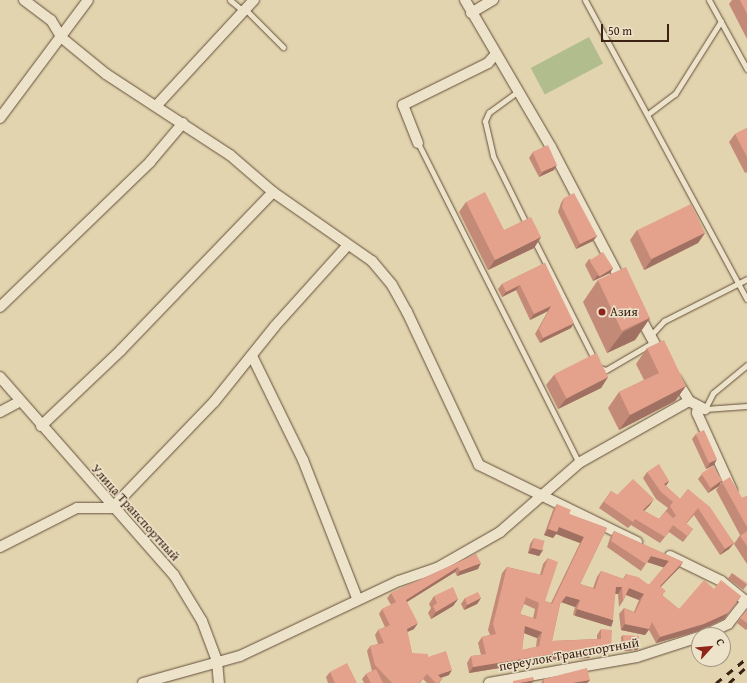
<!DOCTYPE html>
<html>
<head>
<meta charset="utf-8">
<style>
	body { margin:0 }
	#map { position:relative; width:747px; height:683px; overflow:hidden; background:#e1d4ae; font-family:"Gentium Book Plus",serif }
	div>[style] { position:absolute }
	.green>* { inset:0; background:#b1bd8c; transform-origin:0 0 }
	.roads { filter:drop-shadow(0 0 1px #654e3b) drop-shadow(0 0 1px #654e3b) }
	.lane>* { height:5px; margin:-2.5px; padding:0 2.5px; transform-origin:2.5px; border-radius:2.5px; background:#ece3ca }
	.street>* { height:10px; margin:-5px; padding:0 5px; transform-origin:5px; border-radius:5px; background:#ece3ca }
	.rail>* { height:2.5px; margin-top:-1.25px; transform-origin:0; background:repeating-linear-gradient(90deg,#3c2115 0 7px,transparent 0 14px) }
	.wall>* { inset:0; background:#c48a78; transform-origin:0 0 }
	.shaded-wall>* { inset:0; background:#a07162; transform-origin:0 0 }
	.building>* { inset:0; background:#e4a18c; transform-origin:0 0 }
	.dots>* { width:11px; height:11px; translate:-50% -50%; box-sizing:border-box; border:2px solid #ece3ca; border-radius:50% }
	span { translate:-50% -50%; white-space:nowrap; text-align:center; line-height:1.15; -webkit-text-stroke:3px #ece3ca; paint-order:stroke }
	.poi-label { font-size:13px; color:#3c2115 }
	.left { translate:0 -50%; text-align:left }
	.street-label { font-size:13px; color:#3c2115 }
	.north { position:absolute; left:691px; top:627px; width:40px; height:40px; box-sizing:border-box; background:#ece3ca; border:1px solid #a69582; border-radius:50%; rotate:63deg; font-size:11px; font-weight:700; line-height:16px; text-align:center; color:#3c2115 }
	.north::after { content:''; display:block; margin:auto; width:14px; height:18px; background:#8f2418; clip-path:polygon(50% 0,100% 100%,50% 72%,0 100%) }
	.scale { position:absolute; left:601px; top:24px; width:68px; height:18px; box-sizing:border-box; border:2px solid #3c2115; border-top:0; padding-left:5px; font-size:12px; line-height:14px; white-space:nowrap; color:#3c2115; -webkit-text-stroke:3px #ece3ca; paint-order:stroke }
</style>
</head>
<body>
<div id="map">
	<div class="green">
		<div style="left:589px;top:37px;width:30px;height:66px;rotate:62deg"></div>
	</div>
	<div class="roads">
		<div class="lane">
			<div style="left:230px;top:0;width:17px;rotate:40deg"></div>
			<div style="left:585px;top:0;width:340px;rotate:61.6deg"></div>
			<div style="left:709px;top:0;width:79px;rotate:61.2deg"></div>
			<div style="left:245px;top:9px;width:54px;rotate:45deg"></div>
			<div style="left:517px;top:92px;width:34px;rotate:144deg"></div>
			<div style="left:489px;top:112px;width:10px;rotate:114deg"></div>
			<div style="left:485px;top:121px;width:36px;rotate:77deg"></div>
			<div style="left:493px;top:156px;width:77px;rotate:63.8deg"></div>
			<div style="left:648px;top:114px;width:34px;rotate:-37deg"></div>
			<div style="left:675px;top:94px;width:86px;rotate:-57.8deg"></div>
			<div style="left:418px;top:143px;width:358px;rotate:63.3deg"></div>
			<div style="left:533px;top:238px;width:138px;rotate:63.2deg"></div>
			<div style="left:650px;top:336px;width:21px;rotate:-47deg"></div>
			<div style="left:664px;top:321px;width:93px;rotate:-26.8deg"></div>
			<div style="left:747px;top:365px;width:44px;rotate:140.5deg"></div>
			<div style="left:713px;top:393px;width:18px;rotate:117deg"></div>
			<div style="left:705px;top:409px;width:42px;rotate:-4.1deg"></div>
			<div style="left:599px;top:368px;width:7px;rotate:16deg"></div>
			<div style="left:606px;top:370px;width:56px;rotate:-30.3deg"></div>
		</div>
		<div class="street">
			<div style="left:24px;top:0;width:34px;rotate:37deg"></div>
			<div style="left:51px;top:20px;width:21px;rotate:59deg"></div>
			<div style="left:62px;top:38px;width:57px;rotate:39.3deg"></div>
			<div style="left:106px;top:74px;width:148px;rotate:33.2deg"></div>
			<div style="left:230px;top:155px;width:57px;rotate:40.7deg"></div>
			<div style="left:273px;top:192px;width:121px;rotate:34.9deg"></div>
			<div style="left:372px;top:261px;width:31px;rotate:50deg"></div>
			<div style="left:392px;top:285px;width:31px;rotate:61deg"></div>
			<div style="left:407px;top:312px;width:169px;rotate:64.8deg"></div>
			<div style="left:479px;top:465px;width:176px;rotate:26deg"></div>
			<div style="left:465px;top:0;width:170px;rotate:59.7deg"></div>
			<div style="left:551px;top:147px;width:153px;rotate:62.4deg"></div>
			<div style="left:471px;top:13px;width:26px;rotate:-31deg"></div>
			<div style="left:157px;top:105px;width:143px;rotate:-47.3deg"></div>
			<div style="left:0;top:118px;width:147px;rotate:-53.3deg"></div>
			<div style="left:418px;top:143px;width:41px;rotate:-111.5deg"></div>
			<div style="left:403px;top:105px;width:95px;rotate:-26.3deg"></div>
			<div style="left:488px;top:63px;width:9px;rotate:-49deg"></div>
			<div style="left:0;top:307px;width:209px;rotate:-44deg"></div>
			<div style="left:150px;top:162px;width:51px;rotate:-49.8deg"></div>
			<div style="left:639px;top:315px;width:46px;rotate:61.2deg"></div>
			<div style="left:252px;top:356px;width:116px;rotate:63.9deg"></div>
			<div style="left:303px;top:460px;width:150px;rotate:68.6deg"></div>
			<div style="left:0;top:377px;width:264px;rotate:48.7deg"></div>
			<div style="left:174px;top:575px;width:54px;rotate:58.7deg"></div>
			<div style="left:202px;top:621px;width:43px;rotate:69.4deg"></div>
			<div style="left:217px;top:661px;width:22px;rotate:85deg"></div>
			<div style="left:676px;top:379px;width:26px;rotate:59deg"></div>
			<div style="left:689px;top:401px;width:18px;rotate:27deg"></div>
			<div style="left:698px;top:406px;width:7px;rotate:98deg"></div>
			<div style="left:697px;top:413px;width:85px;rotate:65.6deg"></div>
			<div style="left:0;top:412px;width:21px;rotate:-28deg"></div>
			<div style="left:41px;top:426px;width:110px;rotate:-43.5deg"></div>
			<div style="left:121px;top:350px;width:219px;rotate:-46.1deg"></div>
			<div style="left:0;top:547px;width:86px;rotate:-26.9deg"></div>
			<div style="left:77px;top:508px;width:35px"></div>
			<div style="left:112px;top:508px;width:147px;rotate:-46.1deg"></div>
			<div style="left:214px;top:402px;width:97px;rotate:-51.2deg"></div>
			<div style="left:275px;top:326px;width:108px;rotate:-48deg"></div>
			<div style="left:670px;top:556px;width:57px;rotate:26.1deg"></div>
			<div style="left:721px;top:581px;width:32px;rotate:39deg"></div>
			<div style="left:746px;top:601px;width:29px;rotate:128deg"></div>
			<div style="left:728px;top:624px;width:26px;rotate:155deg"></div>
			<div style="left:143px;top:683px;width:101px;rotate:-15.6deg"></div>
			<div style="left:240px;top:656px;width:176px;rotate:-25.3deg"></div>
			<div style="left:399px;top:581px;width:40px;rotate:-18.9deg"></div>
			<div style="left:437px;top:568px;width:73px;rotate:-29.7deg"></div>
			<div style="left:500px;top:532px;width:105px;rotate:-41.1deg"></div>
			<div style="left:579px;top:463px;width:126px;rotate:-29.4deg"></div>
			<div style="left:489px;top:683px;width:150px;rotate:-10deg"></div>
			<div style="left:637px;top:657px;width:65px;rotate:-17.9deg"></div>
		</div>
	</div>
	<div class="rail">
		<div style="left:716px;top:683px;width:40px;rotate:-39deg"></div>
		<div style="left:729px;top:683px;width:25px;rotate:-43deg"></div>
	</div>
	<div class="wall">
		<div style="clip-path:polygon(732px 0,747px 0,747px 39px,729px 4px)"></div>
		<div style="clip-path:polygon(747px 128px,747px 172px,745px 173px,729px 142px,735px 134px)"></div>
		<div style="clip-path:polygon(533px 152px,554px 170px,539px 177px,529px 158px)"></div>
		<div style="clip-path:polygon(564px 198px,597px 236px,593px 241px,576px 249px,558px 212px,561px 203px)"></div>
		<div style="clip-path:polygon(466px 202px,504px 230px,541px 237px,534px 248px,488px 270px,459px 212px)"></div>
		<div style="clip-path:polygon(637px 230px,705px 233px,698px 243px,644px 270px,630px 240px)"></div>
		<div style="clip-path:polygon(589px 259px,613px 268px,610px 273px,593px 281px,585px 265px)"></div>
		<div style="clip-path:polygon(545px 263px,571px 328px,540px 343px,535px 334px,548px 311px,530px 320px,516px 290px,502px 297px,498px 289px,502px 284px)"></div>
		<div style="clip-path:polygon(598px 280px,650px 318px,635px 340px,607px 353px,583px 302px)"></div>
		<div style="clip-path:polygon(647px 348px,686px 386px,675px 401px,619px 430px,608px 408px,619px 392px,644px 380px,636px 364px)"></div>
		<div style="clip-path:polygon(554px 375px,608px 377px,601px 388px,558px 409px,546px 385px)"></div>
		<div style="clip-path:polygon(696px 434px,714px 465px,706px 469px,692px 439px)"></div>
		<div style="clip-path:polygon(647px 472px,669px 481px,666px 486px,680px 499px,688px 489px,734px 543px,729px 549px,720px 555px,694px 515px,686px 524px,693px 529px,683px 542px,669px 532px,660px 543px,631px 525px,628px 528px,599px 508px,611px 491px,617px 495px,650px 505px,644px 511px,659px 519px,668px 508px,656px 499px,643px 478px)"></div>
		<div style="clip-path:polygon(702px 474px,722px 480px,719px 486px,708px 493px,698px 479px)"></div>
		<div style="clip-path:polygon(722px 482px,742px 498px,747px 496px,747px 564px,734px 544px,740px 535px,716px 490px)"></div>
		<div style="clip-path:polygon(evenodd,557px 504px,569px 514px,607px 528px,580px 584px,593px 588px,597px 577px,601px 571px,623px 579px,626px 574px,649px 585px,664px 567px,647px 562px,641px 571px,607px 547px,610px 538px,614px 531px,683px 562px,679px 568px,661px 587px,663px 596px,679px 609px,714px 589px,741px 596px,724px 619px,699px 631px,656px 643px,649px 630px,645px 635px,621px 630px,619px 614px,624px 608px,634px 612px,639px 600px,626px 595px,623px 601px,619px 607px,618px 594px,615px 594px,609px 626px,573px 615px,575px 607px,561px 602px,560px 604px,552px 641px,597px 639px,597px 635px,601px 629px,611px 648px,607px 654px,592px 653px,589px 658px,548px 660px,469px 673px,467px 663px,471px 656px,481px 655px,478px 643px,482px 637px,490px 635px,488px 630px,502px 573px,507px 567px,540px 575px,543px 564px,548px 558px,545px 601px,551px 603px,580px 543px,556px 534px,553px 538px,544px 535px,553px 510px,557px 504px,524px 604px,535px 609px,533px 618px,520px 614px,524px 604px,557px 504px,524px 633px,537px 638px,536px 647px,522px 650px,524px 633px)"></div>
		<div style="clip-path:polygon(534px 538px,543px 550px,539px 556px,528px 553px,530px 544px)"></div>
		<div style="clip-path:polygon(476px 554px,478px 569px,457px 576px,455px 572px,407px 602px,414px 629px,407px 632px,412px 653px,428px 657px,449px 675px,441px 678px,442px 679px,439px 683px,427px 683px,423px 679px,420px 683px,364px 683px,362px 679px,366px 674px,372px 671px,367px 651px,370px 646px,378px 644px,375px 635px,378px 630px,385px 627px,379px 614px,382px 609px,391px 605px,387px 598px,391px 593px)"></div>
		<div style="left:732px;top:573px;width:19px;height:7px;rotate:36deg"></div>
		<div style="clip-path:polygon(434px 596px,458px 599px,453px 606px,431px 619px,428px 613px,431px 608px,429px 604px)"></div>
		<div style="clip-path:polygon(465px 598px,481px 598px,477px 604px,464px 610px,461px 604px)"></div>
		<div style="clip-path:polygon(747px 610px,747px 629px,746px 630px,737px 623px)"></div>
		<div style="clip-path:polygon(623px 635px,637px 650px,622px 651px,621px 637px)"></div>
		<div style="clip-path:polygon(330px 672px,357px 683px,328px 683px,326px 677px)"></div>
		<div style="clip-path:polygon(544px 679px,590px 680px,587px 683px,541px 683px)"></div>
	</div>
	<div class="shaded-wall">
		<div style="clip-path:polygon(557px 165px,554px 170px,539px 177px,543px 172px)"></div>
		<div style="clip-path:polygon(705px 233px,698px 243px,644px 270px,652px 259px)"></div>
		<div style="clip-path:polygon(597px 236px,593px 241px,576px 249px,580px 244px)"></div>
		<div style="clip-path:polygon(541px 237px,534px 248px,488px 270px,495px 260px)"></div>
		<div style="clip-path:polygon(613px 268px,610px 273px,593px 281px,597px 276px)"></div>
		<div style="clip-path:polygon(520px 285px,516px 290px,502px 297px,506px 292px)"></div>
		<div style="clip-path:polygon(551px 306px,548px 311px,530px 320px,534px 314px)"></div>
		<div style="clip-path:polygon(650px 318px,635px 340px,607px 353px,623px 332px)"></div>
		<div style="clip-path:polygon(574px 323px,571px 328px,540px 343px,543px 338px)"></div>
		<div style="clip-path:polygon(608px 377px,601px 388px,558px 409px,566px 399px)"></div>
		<div style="clip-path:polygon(686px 386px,675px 401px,619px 430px,630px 415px)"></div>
		<div style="clip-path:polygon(717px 459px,714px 465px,706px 469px,710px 463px)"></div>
		<div style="clip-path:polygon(722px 480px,719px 486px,708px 493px,712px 488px)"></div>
		<div style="clip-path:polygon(669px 481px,665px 487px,664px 484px)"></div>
		<div style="clip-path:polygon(654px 499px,650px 505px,639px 516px,643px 510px)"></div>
		<div style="clip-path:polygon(559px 527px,584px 537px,580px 543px,556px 534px,553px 538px,544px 535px,548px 529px)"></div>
		<div style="clip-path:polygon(734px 543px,729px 549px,720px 555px,725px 549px)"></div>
		<div style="clip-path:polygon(532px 548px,543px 550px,539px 556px,528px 553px)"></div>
		<div style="clip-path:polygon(651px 556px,669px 561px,665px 568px,647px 562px)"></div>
		<div style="clip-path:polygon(683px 562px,679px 568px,655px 592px,660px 586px)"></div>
		<div style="clip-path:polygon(481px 563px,478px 569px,457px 576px,460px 571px)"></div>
		<div style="clip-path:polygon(458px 567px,455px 572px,402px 605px,406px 600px)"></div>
		<div style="clip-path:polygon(616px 587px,622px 587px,618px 594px,611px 594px)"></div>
		<div style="clip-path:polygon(629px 588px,644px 594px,639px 600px,624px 594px)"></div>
		<div style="clip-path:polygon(566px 596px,580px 600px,575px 607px,561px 602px)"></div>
		<div style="clip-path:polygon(741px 596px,724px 619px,699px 631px,656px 643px,660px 637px)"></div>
		<div style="clip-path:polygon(481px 598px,477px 604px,464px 610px,467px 605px)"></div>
		<div style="clip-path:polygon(458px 599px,453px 606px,431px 619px,436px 612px)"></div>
		<div style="left:577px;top:609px;width:38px;height:7px;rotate:17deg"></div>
		<div style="clip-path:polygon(418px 623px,414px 629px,403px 634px,407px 629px)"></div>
		<div style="clip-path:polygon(625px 624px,649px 629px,645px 635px,621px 630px)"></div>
		<div style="clip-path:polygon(525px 626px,542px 632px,537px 638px,521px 632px)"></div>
		<div style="clip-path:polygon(593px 647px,611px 648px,607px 654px,592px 653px,589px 658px,548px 660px,469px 673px,473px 667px)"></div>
		<div style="clip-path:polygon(639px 647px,637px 650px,622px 651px,624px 648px)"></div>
		<div style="clip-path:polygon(452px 670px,449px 675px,434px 680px,438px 675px)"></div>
		<div style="clip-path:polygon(534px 680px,532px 683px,520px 683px)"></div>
		<div style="clip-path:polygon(590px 680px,587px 683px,572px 683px)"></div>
	</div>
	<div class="building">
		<div style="clip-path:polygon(740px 0,747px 0,747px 14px)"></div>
		<div style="clip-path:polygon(747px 128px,747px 157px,735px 134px)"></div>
		<div style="left:548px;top:145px;width:22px;height:17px;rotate:66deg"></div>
		<div style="clip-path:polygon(485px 192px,504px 230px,531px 217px,541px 237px,495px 260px,466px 202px)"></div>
		<div style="clip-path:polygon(574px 193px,597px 236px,580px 244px,562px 207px,564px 198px)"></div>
		<div style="left:691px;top:204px;width:32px;height:60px;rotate:64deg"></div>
		<div style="left:603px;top:252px;width:19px;height:16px;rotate:58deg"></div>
		<div style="clip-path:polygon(545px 263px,574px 323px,543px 338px,539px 329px,551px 306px,534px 314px,520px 285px,506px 292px,502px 284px)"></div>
		<div style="left:626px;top:267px;width:56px;height:31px;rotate:65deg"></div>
		<div style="clip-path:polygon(664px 340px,686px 386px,630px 415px,619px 392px,659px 373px,647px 348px)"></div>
		<div style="left:596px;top:353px;width:27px;height:47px;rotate:63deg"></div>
		<div style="left:704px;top:430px;width:32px;height:9px;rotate:66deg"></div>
		<div style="clip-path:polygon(659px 464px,669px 481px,664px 484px,680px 499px,688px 489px,710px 507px,734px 543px,725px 549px,698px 508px,686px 523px,693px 529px,687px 536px,673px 525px,665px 537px,635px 519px,633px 522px,604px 502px,611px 491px,617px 495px,633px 479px,654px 499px,643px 510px,659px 519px,666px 511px,673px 518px,676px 516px,670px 506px,673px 502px,661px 492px,647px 472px)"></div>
		<div style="left:713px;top:466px;width:17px;height:14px;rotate:57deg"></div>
		<div style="clip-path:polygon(730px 477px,742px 498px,747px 496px,747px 527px,722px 482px)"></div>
		<div style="clip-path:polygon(evenodd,557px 504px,571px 510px,569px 514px,607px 528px,580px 584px,595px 589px,601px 571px,624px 579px,626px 574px,638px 577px,649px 585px,669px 561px,651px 556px,646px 564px,611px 541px,614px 531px,683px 562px,660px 586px,666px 591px,662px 595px,679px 609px,704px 580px,714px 589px,721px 580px,741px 596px,728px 613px,704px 624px,660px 637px,652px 622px,649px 629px,625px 624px,624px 608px,635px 613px,644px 594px,629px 588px,623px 601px,622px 587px,616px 587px,613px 620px,577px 609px,580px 600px,566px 596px,560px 604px,552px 641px,601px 639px,601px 629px,612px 630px,611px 648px,593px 647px,593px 652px,552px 654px,473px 667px,471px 656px,486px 654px,482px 637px,496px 634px,493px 624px,507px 567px,542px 575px,548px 558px,558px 562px,545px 601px,552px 604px,584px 537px,559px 527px,557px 532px,548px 529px,557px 504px,526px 597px,539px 603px,536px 619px,520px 614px,526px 597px,557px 504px,525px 626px,542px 632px,539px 646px,522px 650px,525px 626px)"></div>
		<div style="clip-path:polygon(747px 531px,747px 546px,740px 536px)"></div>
		<div style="left:534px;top:538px;width:11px;height:10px;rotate:15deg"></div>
		<div style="clip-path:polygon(476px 554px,481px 563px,460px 571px,458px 567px,406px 600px,418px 623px,407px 629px,412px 653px,428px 654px,428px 657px,446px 651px,452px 670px,438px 675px,442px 679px,438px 683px,436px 683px,427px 674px,419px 683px,392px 683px,375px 665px,370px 646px,384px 643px,378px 630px,390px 625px,382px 609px,396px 602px,391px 593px)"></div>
		<div style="clip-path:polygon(732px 573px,747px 583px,747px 585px)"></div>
		<div style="clip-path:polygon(453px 587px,458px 599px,436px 612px,433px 606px,437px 603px,434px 596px)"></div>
		<div style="clip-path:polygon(478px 592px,481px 598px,467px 605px,465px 598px)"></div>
		<div style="clip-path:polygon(747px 610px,747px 623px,740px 618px)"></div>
		<div style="clip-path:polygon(623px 635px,639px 636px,639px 647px,624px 648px)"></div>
		<div style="clip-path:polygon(347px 663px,357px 683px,335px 683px,330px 672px)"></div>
		<div style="clip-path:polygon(587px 668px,590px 680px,572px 683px,544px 683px,544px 679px)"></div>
		<div style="clip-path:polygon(376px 669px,383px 683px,371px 683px,366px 674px)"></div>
		<div style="clip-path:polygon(533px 677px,534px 680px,520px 683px,513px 683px,513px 681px)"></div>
	</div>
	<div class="dots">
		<div style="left:602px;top:312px;background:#8f2418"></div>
	</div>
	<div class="poi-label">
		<span class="left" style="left:610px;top:312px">Азия</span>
	</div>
	<div class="street-label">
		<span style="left:135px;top:513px;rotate:48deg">Улица Транспортный</span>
		<span style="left:569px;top:655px;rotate:-10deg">переулок Транспортный</span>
	</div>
	<div class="north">С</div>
	<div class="scale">50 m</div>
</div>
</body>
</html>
